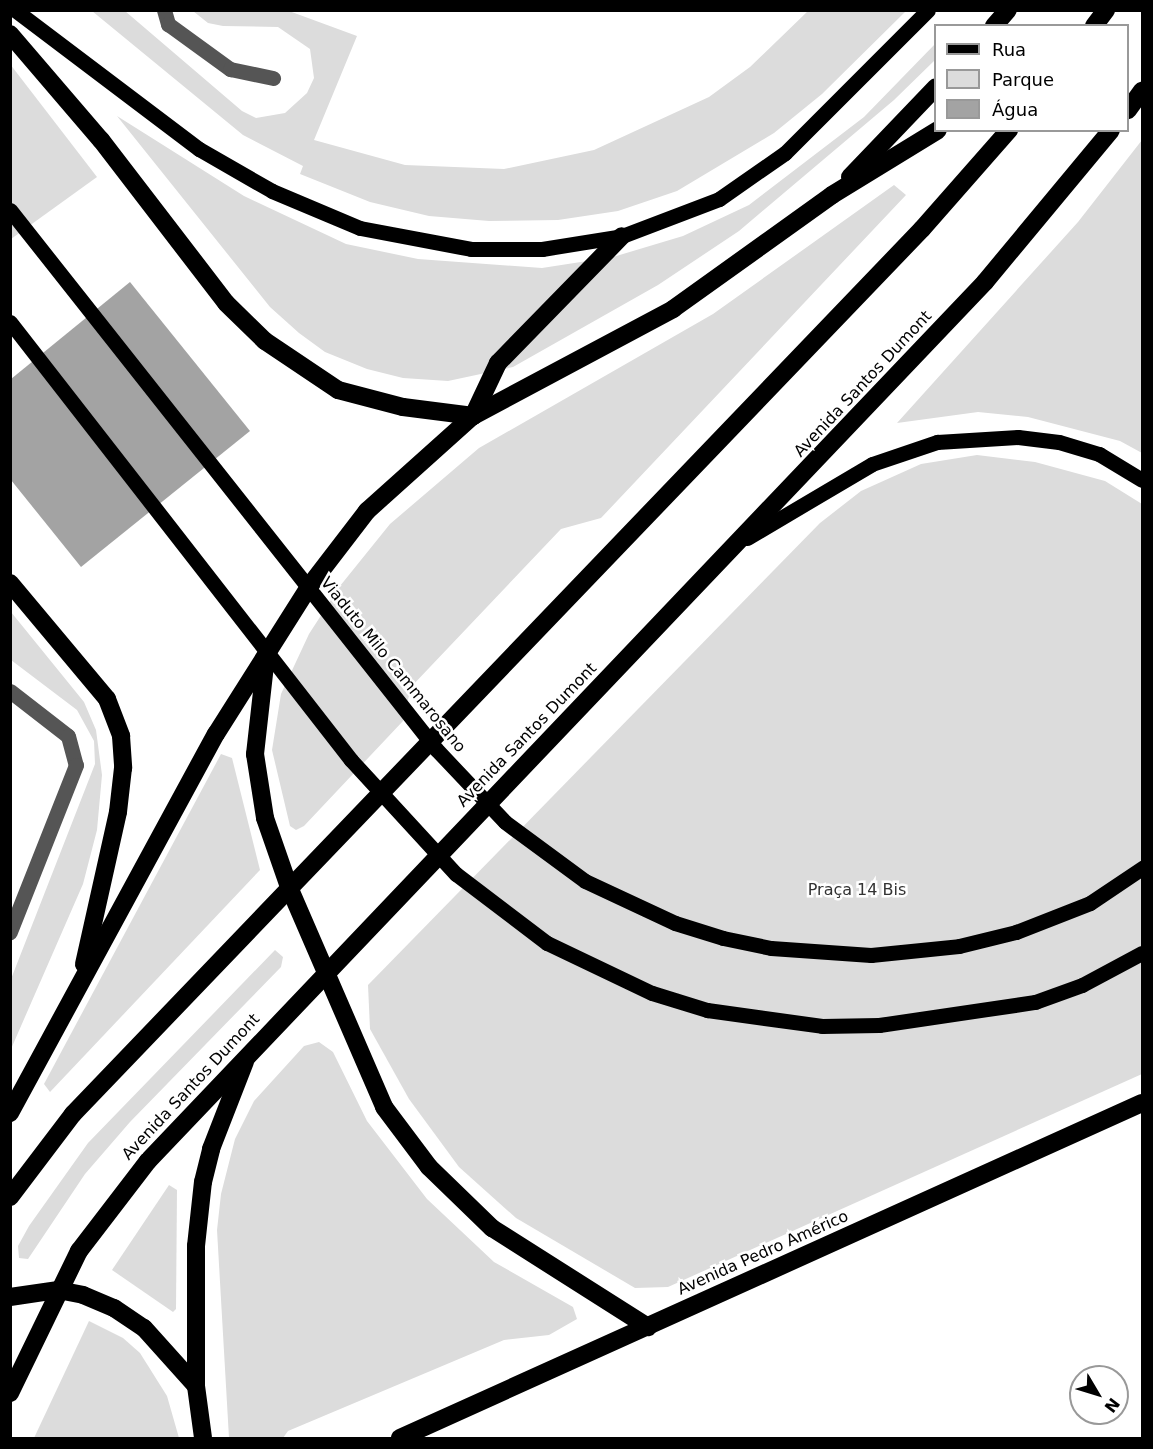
<!DOCTYPE html>
<html>
<head>
<meta charset="utf-8">
<style>
	body { margin:0 }
	#map { position:relative; width:1153px; height:1449px; overflow:hidden; background:#fff; font-family:"DejaVu Sans",sans-serif }
	div>[style] { position:absolute }
	.green>* { inset:0; background:#dcdcdc }
	.water>* { inset:0; background:#a3a3a3 }
	.minor>* { height:15px; margin:-7.5px; padding:0 7.5px; transform-origin:7.5px; border-radius:7.5px; background:#555 }
	.major>* { height:15px; margin:-7.5px; padding:0 7.5px; transform-origin:7.5px; border-radius:7.5px; background:#000 }
	.highway>* { height:18px; margin:-9px; padding:0 9px; transform-origin:9px; border-radius:9px; background:#000 }
	span { translate:-50% -50%; white-space:nowrap; text-align:center; line-height:1.15; -webkit-text-stroke:5px #fff; paint-order:stroke }
	.street-label { font-size:16px; color:#000 }
	.park-label { font-size:16px; color:#333 }
	.frame { position:absolute; inset:0; border:12px solid #000; pointer-events:none }
	.legend { position:absolute; left:934px; top:24px; width:195px; height:108px; box-sizing:border-box; background:#fff; border:2px solid #999; margin:0; padding:8px 10px; list-style:none; font-size:18px; color:#000 }
	.legend li { display:flex; align-items:center; gap:12px; height:30px }
	.legend b { width:30px; border:2px solid #999 }
	.north { position:absolute; left:1069px; top:1365px; width:60px; height:60px; box-sizing:border-box; background:#fff; border:2px solid #999; border-radius:50%; rotate:128deg; font-size:16px; font-weight:700; line-height:24px; text-align:center; color:#000 }
	.north::after { content:''; display:block; margin:auto; width:21px; height:27px; background:#000; clip-path:polygon(50% 0,100% 100%,50% 72%,0 100%) }
</style>
</head>
<body>
<div id="map">
	<div class="green">
		<div style="clip-path:polygon(92px 11px,125px 11px,242px 111px,256px 118px,285px 113px,307px 93px,314px 78px,310px 49px,278px 27px,223px 26px,208px 23px,193px 11px,289px 11px,357px 36px,314px 140px,405px 165px,504px 169px,594px 150px,709px 97px,750px 67px,808px 11px,906px 11px,822px 94px,774px 133px,677px 191px,618px 211px,558px 220px,489px 221px,429px 216px,370px 202px,300px 174px,303px 166px,243px 135px)"></div>
		<div style="clip-path:polygon(935px 44px,935px 60px,894px 100px,739px 231px,658px 285px,513px 367px,448px 381px,403px 378px,367px 369px,325px 352px,299px 333px,270px 307px,117px 116px,244px 196px,346px 244px,418px 259px,542px 268px,613px 257px,683px 236px,749px 205px,864px 117px)"></div>
		<div style="clip-path:polygon(10px 64px,97px 177px,11px 239px,10px 239px)"></div>
		<div style="clip-path:polygon(1142px 140px,1142px 453px,1120px 441px,1028px 417px,978px 412px,897px 423px,1078px 222px)"></div>
		<div style="clip-path:polygon(894px 185px,906px 195px,601px 518px,561px 529px,411px 687px,403px 721px,304px 826px,296px 830px,290px 826px,272px 750px,281px 694px,309px 634px,340px 586px,390px 524px,479px 448px,713px 314px)"></div>
		<div style="clip-path:polygon(977px 455px,1035px 462px,1105px 481px,1142px 504px,1142px 1074px,668px 1287px,635px 1288px,516px 1218px,459px 1167px,409px 1099px,370px 1029px,368px 985px,820px 523px,861px 491px,921px 464px)"></div>
		<div style="clip-path:polygon(11px 612px,84px 702px,96px 730px,102px 775px,97px 830px,83px 884px,11px 1049px,11px 979px,95px 764px,94px 741px,77px 710px,11px 660px)"></div>
		<div style="clip-path:polygon(221px 754px,232px 758px,260px 870px,50px 1092px,44px 1084px)"></div>
		<div style="clip-path:polygon(275px 950px,283px 957px,281px 967px,130px 1122px,85px 1174px,28px 1259px,19px 1258px,18px 1246px,29px 1226px,88px 1143px)"></div>
		<div style="clip-path:polygon(319px 1042px,333px 1052px,367px 1121px,427px 1199px,494px 1262px,573px 1307px,577px 1319px,549px 1335px,504px 1340px,288px 1431px,283px 1438px,229px 1438px,217px 1230px,221px 1194px,235px 1139px,254px 1101px,304px 1046px)"></div>
		<div style="clip-path:polygon(169px 1185px,177px 1190px,176px 1309px,173px 1312px,112px 1270px)"></div>
		<div style="clip-path:polygon(89px 1321px,123px 1338px,140px 1353px,167px 1396px,179px 1438px,34px 1438px)"></div>
	</div>
	<div class="water">
		<div style="clip-path:polygon(130px 282px,250px 431px,81px 567px,11px 480px,11px 379px)"></div>
	</div>
	<div class="minor">
		<div style="left:164px;top:10px;width:15px;rotate:74deg"></div>
		<div style="left:168px;top:24px;width:77px;rotate:36deg"></div>
		<div style="left:230px;top:69px;width:44px;rotate:11.8deg"></div>
		<div style="left:10px;top:691px;width:73px;rotate:37.8deg"></div>
		<div style="left:68px;top:736px;width:30px;rotate:75deg"></div>
		<div style="left:76px;top:765px;width:180px;rotate:111.6deg"></div>
	</div>
	<div class="major">
		<div style="left:15px;top:10px;width:231px;rotate:37.1deg"></div>
		<div style="left:199px;top:149px;width:84px;rotate:29.9deg"></div>
		<div style="left:272px;top:191px;width:95px;rotate:22.8deg"></div>
		<div style="left:360px;top:228px;width:113px;rotate:10.7deg"></div>
		<div style="left:471px;top:249px;width:71px"></div>
		<div style="left:542px;top:249px;width:81px;rotate:-9.2deg"></div>
		<div style="left:622px;top:236px;width:104px;rotate:-20.9deg"></div>
		<div style="left:719px;top:199px;width:80px;rotate:-34.9deg"></div>
		<div style="left:785px;top:153px;width:202px;rotate:-45deg"></div>
		<div style="left:10px;top:210px;width:687px;rotate:51.68deg"></div>
		<div style="left:436px;top:749px;width:100px;rotate:46.6deg"></div>
		<div style="left:505px;top:822px;width:99px;rotate:36.4deg"></div>
		<div style="left:585px;top:881px;width:99px;rotate:25deg"></div>
		<div style="left:675px;top:923px;width:50px;rotate:17.4deg"></div>
		<div style="left:723px;top:938px;width:49px;rotate:11.8deg"></div>
		<div style="left:771px;top:948px;width:100px;rotate:4deg"></div>
		<div style="left:871px;top:955px;width:88px;rotate:-5.8deg"></div>
		<div style="left:959px;top:946px;width:59px;rotate:-13.8deg"></div>
		<div style="left:1016px;top:932px;width:79px;rotate:-21.4deg"></div>
		<div style="left:1090px;top:903px;width:63px;rotate:-33.9deg"></div>
		<div style="left:10px;top:322px;width:555px;rotate:52.1deg"></div>
		<div style="left:351px;top:760px;width:155px;rotate:47.4deg"></div>
		<div style="left:456px;top:874px;width:114px;rotate:37.2deg"></div>
		<div style="left:547px;top:943px;width:116px;rotate:25.5deg"></div>
		<div style="left:652px;top:993px;width:58px;rotate:17.2deg"></div>
		<div style="left:707px;top:1010px;width:116px;rotate:7.9deg"></div>
		<div style="left:822px;top:1026px;width:57px;rotate:-1deg"></div>
		<div style="left:879px;top:1025px;width:158px;rotate:-8.4deg"></div>
		<div style="left:1035px;top:1002px;width:50px;rotate:-19.9deg"></div>
		<div style="left:1082px;top:985px;width:68px;rotate:-28.1deg"></div>
		<div style="left:747px;top:538px;width:145px;rotate:-30.6deg"></div>
		<div style="left:872px;top:464px;width:69px;rotate:-18.7deg"></div>
		<div style="left:937px;top:442px;width:81px;rotate:-3.5deg"></div>
		<div style="left:1018px;top:437px;width:41px;rotate:7deg"></div>
		<div style="left:1059px;top:442px;width:42px;rotate:16.7deg"></div>
		<div style="left:1099px;top:454px;width:50px;rotate:31.2deg"></div>
	</div>
	<div class="highway">
		<div style="left:994px;top:26px;width:21px;rotate:-49deg"></div>
		<div style="left:1094px;top:26px;width:20px;rotate:-53deg"></div>
		<div style="left:10px;top:34px;width:140px;rotate:49.4deg"></div>
		<div style="left:101px;top:140px;width:205px;rotate:52.5deg"></div>
		<div style="left:226px;top:303px;width:54px;rotate:44.3deg"></div>
		<div style="left:265px;top:341px;width:88px;rotate:33.9deg"></div>
		<div style="left:338px;top:390px;width:67px;rotate:14.7deg"></div>
		<div style="left:403px;top:407px;width:71px;rotate:7.3deg"></div>
		<div style="left:1128px;top:110px;width:24px;rotate:-54deg"></div>
		<div style="left:850px;top:177px;width:124px;rotate:-46.3deg"></div>
		<div style="left:473px;top:416px;width:59px;rotate:-64.7deg"></div>
		<div style="left:498px;top:363px;width:177px;rotate:-45.7deg"></div>
		<div style="left:10px;top:583px;width:151px;rotate:50.1deg"></div>
		<div style="left:107px;top:699px;width:40px;rotate:69deg"></div>
		<div style="left:121px;top:736px;width:32px;rotate:86deg"></div>
		<div style="left:123px;top:768px;width:44px;rotate:96.5deg"></div>
		<div style="left:118px;top:812px;width:156px;rotate:102.6deg"></div>
		<div style="left:265px;top:665px;width:90px;rotate:96.4deg"></div>
		<div style="left:255px;top:754px;width:65px;rotate:81.1deg"></div>
		<div style="left:265px;top:818px;width:73px;rotate:70.8deg"></div>
		<div style="left:289px;top:887px;width:240px;rotate:66.6deg"></div>
		<div style="left:384px;top:1107px;width:75px;rotate:53.1deg"></div>
		<div style="left:429px;top:1167px;width:88px;rotate:44.1deg"></div>
		<div style="left:492px;top:1228px;width:185px;rotate:32.4deg"></div>
		<div style="left:10px;top:1113px;width:431px;rotate:-61.5deg"></div>
		<div style="left:216px;top:734px;width:178px;rotate:-57.7deg"></div>
		<div style="left:311px;top:584px;width:92px;rotate:-52.5deg"></div>
		<div style="left:367px;top:511px;width:142px;rotate:-41.9deg"></div>
		<div style="left:473px;top:416px;width:227px;rotate:-28.1deg"></div>
		<div style="left:673px;top:309px;width:196px;rotate:-35.6deg"></div>
		<div style="left:832px;top:195px;width:124px;rotate:-31.5deg"></div>
		<div style="left:10px;top:1197px;width:104px;rotate:-52.8deg"></div>
		<div style="left:73px;top:1114px;width:1226px;rotate:-46.19deg"></div>
		<div style="left:922px;top:229px;width:132px;rotate:-48.7deg"></div>
		<div style="left:10px;top:1297px;width:49px;rotate:-8.3deg"></div>
		<div style="left:58px;top:1290px;width:25px;rotate:11deg"></div>
		<div style="left:83px;top:1295px;width:34px;rotate:23deg"></div>
		<div style="left:114px;top:1308px;width:36px;rotate:34deg"></div>
		<div style="left:144px;top:1328px;width:78px;rotate:48.1deg"></div>
		<div style="left:196px;top:1386px;width:52px;rotate:82.3deg"></div>
		<div style="left:196px;top:1386px;width:140px;rotate:-90deg"></div>
		<div style="left:196px;top:1246px;width:64px;rotate:-83.8deg"></div>
		<div style="left:203px;top:1182px;width:34px;rotate:-76deg"></div>
		<div style="left:211px;top:1149px;width:93px;rotate:-68.7deg"></div>
		<div style="left:10px;top:1393px;width:158px;rotate:-64.1deg"></div>
		<div style="left:79px;top:1251px;width:113px;rotate:-52.5deg"></div>
		<div style="left:148px;top:1161px;width:1214px;rotate:-46.4deg"></div>
		<div style="left:985px;top:282px;width:197px;rotate:-50.3deg"></div>
		<div style="left:400px;top:1438px;width:814px;rotate:-24.3deg"></div>
	</div>
	<div class="street-label">
		<span style="left:863px;top:384px;rotate:-47deg">Avenida Santos Dumont</span>
		<span style="left:393px;top:665px;rotate:51deg">Viaduto Milo Cammarosano</span>
		<span style="left:527px;top:735px;rotate:-46deg">Avenida Santos Dumont</span>
		<span style="left:191px;top:1087px;rotate:-47deg">Avenida Santos Dumont</span>
		<span style="left:763px;top:1253px;rotate:-24deg">Avenida Pedro Américo</span>
	</div>
	<div class="park-label">
		<span style="left:857px;top:890px">Praça 14 Bis</span>
	</div>
	<div class="frame"></div>
	<ul class="legend">
	<li><b style="height:8px;background:#000"></b>Rua</li>
	<li><b style="height:16px;background:#dcdcdc"></b>Parque</li>
	<li><b style="height:16px;background:#a3a3a3"></b>Água</li>
	</ul>
	<div class="north">N</div>
</div>
</body>
</html>
